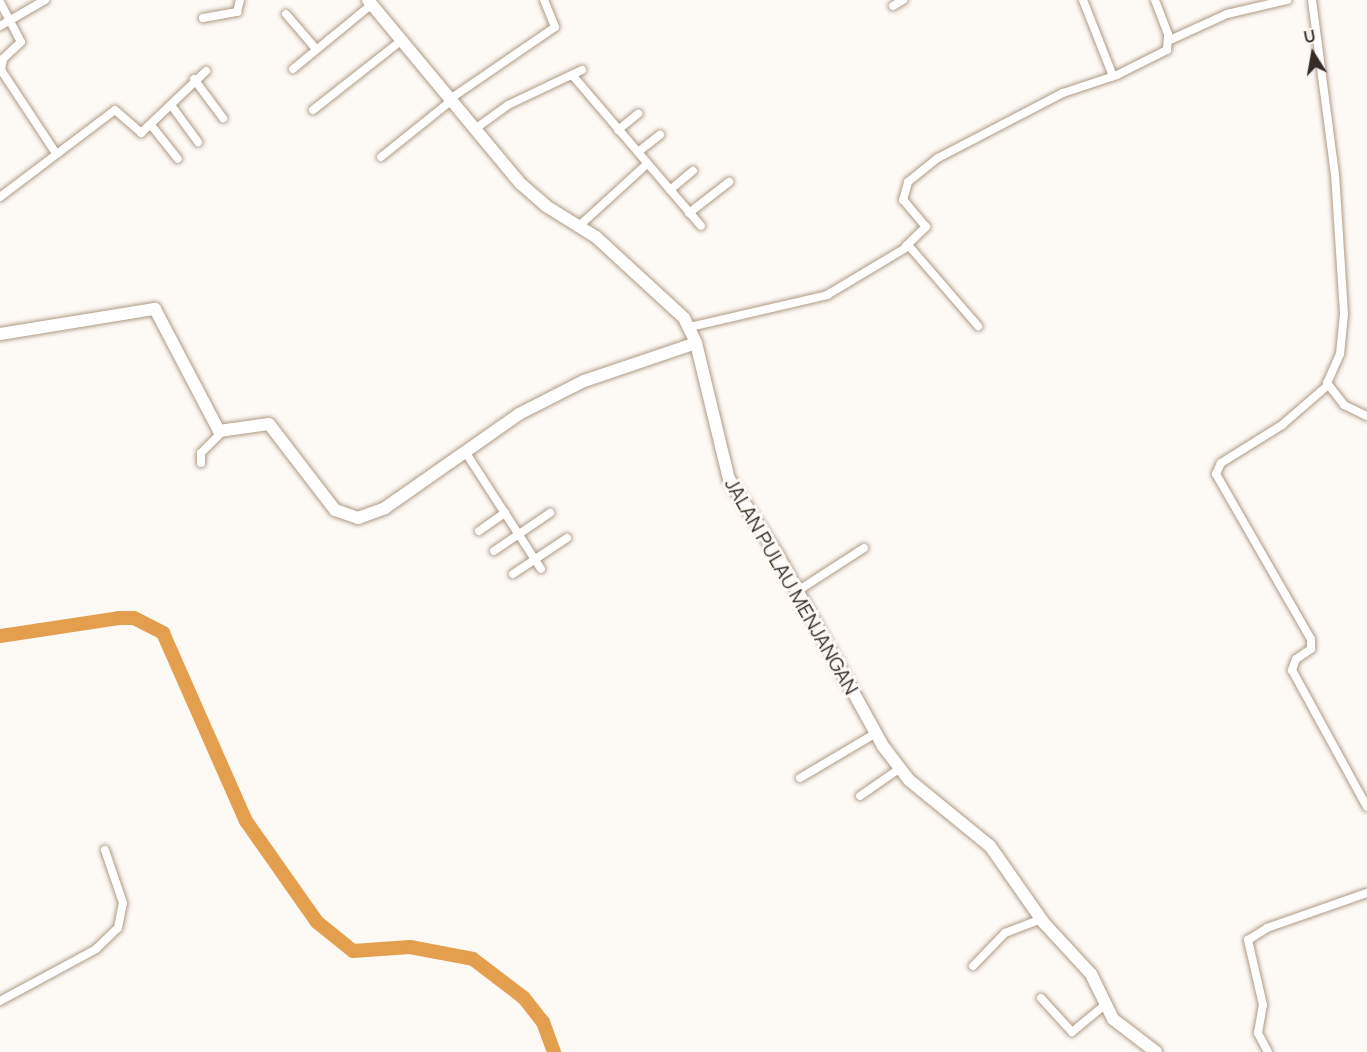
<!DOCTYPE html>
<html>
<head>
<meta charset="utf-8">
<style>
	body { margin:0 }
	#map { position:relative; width:1367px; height:1052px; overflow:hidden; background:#fdf9f5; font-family:Manrope,sans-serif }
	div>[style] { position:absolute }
	.river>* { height:14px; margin:-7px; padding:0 7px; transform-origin:7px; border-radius:7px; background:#e39f4e }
	.roads { filter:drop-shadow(0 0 2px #ad9a85) drop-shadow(0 0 2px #ad9a85) }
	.street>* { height:8px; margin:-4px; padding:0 4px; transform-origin:4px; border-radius:4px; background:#fff }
	.secondary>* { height:12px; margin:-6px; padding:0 6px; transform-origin:6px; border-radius:6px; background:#fff }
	span { translate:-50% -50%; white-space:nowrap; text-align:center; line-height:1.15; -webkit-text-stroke:6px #fdf9f5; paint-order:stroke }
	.street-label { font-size:20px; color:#352d25 }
	.north { position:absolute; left:1283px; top:24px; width:60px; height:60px; -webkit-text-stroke:4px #fdf9f5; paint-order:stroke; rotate:349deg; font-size:16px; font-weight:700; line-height:24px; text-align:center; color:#352d25 }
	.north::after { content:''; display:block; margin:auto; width:21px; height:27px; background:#352d25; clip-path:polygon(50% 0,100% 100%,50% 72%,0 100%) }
</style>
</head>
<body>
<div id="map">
	<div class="river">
		<div style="left:0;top:636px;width:120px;rotate:-8.6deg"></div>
		<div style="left:119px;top:618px;width:15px"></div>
		<div style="left:134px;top:618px;width:33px;rotate:27deg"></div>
		<div style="left:163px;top:633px;width:206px;rotate:66.2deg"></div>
		<div style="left:246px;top:821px;width:123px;rotate:54.9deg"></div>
		<div style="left:317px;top:922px;width:46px;rotate:38.9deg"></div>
		<div style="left:353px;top:951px;width:57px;rotate:-4deg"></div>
		<div style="left:410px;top:947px;width:64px;rotate:10.8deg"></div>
		<div style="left:473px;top:959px;width:64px;rotate:37.4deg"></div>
		<div style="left:524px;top:998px;width:31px;rotate:52deg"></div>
		<div style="left:543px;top:1022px;width:32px;rotate:70deg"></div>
	</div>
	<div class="roads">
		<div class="street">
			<div style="left:1083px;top:0;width:82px;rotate:68.5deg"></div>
			<div style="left:1312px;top:0;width:176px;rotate:82.5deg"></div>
			<div style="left:1335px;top:174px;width:140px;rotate:86.3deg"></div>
			<div style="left:1344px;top:314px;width:40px;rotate:95.7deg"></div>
			<div style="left:1340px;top:354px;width:32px;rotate:114deg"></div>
			<div style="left:1327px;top:383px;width:28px;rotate:52deg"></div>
			<div style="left:1344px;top:405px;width:25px;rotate:26deg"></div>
			<div style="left:0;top:2px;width:45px;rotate:62.3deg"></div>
			<div style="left:21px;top:42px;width:25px;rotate:137deg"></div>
			<div style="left:3px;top:59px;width:11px;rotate:100deg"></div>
			<div style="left:1px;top:70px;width:98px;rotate:56.6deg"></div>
			<div style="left:893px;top:6px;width:12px;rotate:-31deg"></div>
			<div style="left:286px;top:14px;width:46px;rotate:49.4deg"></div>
			<div style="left:203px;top:18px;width:35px;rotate:-10deg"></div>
			<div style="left:237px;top:12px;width:12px;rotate:-76deg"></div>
			<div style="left:0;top:26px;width:52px;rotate:-30deg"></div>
			<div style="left:1170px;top:40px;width:63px;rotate:-24.5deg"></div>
			<div style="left:1227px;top:14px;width:62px;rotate:-13.1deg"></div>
			<div style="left:293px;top:69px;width:102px;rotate:-39.4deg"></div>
			<div style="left:573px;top:76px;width:197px;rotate:49.5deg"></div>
			<div style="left:194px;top:79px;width:49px;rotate:53.4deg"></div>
			<div style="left:450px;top:99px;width:127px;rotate:-34.4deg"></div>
			<div style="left:555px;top:27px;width:29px;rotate:-112deg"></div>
			<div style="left:171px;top:105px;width:46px;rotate:53.9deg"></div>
			<div style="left:313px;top:110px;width:113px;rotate:-38.2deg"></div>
			<div style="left:151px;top:125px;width:43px;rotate:51.5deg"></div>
			<div style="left:475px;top:129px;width:41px;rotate:-36deg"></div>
			<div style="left:508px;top:105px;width:82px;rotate:-25.3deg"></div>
			<div style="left:618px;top:130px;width:26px;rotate:-39deg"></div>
			<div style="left:638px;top:152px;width:28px;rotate:-38deg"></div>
			<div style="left:381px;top:157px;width:90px;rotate:-38.7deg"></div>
			<div style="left:670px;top:190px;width:30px;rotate:-40deg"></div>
			<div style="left:0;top:197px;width:144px;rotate:-37.1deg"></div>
			<div style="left:115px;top:110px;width:35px;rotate:41deg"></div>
			<div style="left:141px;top:133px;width:90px;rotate:-43.6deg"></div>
			<div style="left:689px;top:213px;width:51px;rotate:-37.8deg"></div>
			<div style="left:579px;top:226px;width:92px;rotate:-42.4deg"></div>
			<div style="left:906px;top:246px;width:28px;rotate:-44deg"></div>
			<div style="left:926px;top:227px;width:35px;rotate:-130deg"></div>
			<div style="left:903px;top:200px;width:19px;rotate:-74deg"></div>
			<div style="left:908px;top:182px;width:38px;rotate:-39deg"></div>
			<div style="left:938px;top:158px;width:141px;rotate:-27.5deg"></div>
			<div style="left:1063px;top:93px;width:57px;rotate:-18.4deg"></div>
			<div style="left:1117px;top:75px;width:56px;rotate:-26.6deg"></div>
			<div style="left:1167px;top:50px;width:16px;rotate:-86deg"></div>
			<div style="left:1168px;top:34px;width:36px;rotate:-111deg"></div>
			<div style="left:690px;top:327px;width:141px;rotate:-13.1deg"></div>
			<div style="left:827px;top:295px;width:96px;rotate:-30.9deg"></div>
			<div style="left:909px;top:246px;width:106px;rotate:49.2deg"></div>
			<div style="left:1327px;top:386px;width:60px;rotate:139.1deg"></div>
			<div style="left:1282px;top:425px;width:72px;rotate:148.1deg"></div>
			<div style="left:1221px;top:463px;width:12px;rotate:114deg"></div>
			<div style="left:1216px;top:474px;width:190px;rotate:60.1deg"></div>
			<div style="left:1311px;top:639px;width:10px;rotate:90deg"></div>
			<div style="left:1311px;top:649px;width:18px;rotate:146deg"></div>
			<div style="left:1296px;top:659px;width:12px;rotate:110deg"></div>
			<div style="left:1292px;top:670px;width:156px;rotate:61.3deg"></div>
			<div style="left:466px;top:453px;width:138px;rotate:57.1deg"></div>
			<div style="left:201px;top:463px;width:10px;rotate:-90deg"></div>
			<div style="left:201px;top:453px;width:28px;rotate:-45deg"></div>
			<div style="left:479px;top:531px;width:32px;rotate:-35deg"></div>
			<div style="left:494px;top:551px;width:68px;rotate:-34.2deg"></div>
			<div style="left:513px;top:574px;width:65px;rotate:-33.7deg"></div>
			<div style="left:796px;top:592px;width:81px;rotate:-32.9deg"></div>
			<div style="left:800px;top:778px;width:88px;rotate:-30.6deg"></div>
			<div style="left:860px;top:796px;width:47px;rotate:-34.7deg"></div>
			<div style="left:973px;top:966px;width:46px;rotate:-45.9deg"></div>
			<div style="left:1005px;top:933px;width:39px;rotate:-21deg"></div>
			<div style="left:1041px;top:998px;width:46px;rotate:47.6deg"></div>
			<div style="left:1072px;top:1032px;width:44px;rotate:-39.5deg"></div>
			<div style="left:0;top:1001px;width:109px;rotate:-28.4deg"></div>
			<div style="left:96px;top:949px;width:30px;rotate:-44deg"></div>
			<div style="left:118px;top:928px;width:25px;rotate:-79deg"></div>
			<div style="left:123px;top:903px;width:56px;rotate:-108.8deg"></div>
			<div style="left:1268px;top:1052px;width:21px;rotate:-118deg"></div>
			<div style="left:1258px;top:1033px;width:28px;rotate:-80deg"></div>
			<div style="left:1263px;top:1005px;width:67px;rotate:-103deg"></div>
			<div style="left:1248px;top:940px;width:22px;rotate:-32deg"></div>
			<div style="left:1267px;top:928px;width:106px;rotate:-19.3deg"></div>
		</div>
		<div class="secondary">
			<div style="left:368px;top:0;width:239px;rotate:50.3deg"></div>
			<div style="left:521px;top:184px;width:33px;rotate:41deg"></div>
			<div style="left:546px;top:206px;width:59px;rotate:31.8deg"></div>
			<div style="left:596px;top:237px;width:120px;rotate:42.6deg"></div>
			<div style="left:684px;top:318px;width:28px;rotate:64deg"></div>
			<div style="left:696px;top:343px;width:140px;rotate:76.4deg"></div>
			<div style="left:729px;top:479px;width:89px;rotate:57.4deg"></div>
			<div style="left:777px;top:554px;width:219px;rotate:61.1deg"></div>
			<div style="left:883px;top:746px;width:43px;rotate:52.6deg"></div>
			<div style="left:909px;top:780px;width:104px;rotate:39.2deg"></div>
			<div style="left:990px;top:846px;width:94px;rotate:55deg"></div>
			<div style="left:1044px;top:923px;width:69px;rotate:47.3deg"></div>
			<div style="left:1091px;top:974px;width:50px;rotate:63.9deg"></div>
			<div style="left:1113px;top:1019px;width:54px;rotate:37.5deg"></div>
			<div style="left:0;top:334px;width:157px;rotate:-9.2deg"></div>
			<div style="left:155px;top:309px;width:138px;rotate:62.3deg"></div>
			<div style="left:219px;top:431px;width:50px;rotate:-8deg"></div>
			<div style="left:269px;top:424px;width:108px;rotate:52.5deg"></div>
			<div style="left:335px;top:510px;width:24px;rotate:19deg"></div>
			<div style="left:358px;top:518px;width:29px;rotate:-20deg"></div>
			<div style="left:385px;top:508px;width:164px;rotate:-35deg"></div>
			<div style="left:519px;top:414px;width:73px;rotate:-26.9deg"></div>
			<div style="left:584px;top:381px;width:118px;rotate:-18.7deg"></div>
		</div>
	</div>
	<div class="street-label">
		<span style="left:792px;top:586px;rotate:60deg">JALAN PULAU MENJANGAN</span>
	</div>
	<div class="north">U</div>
</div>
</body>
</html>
